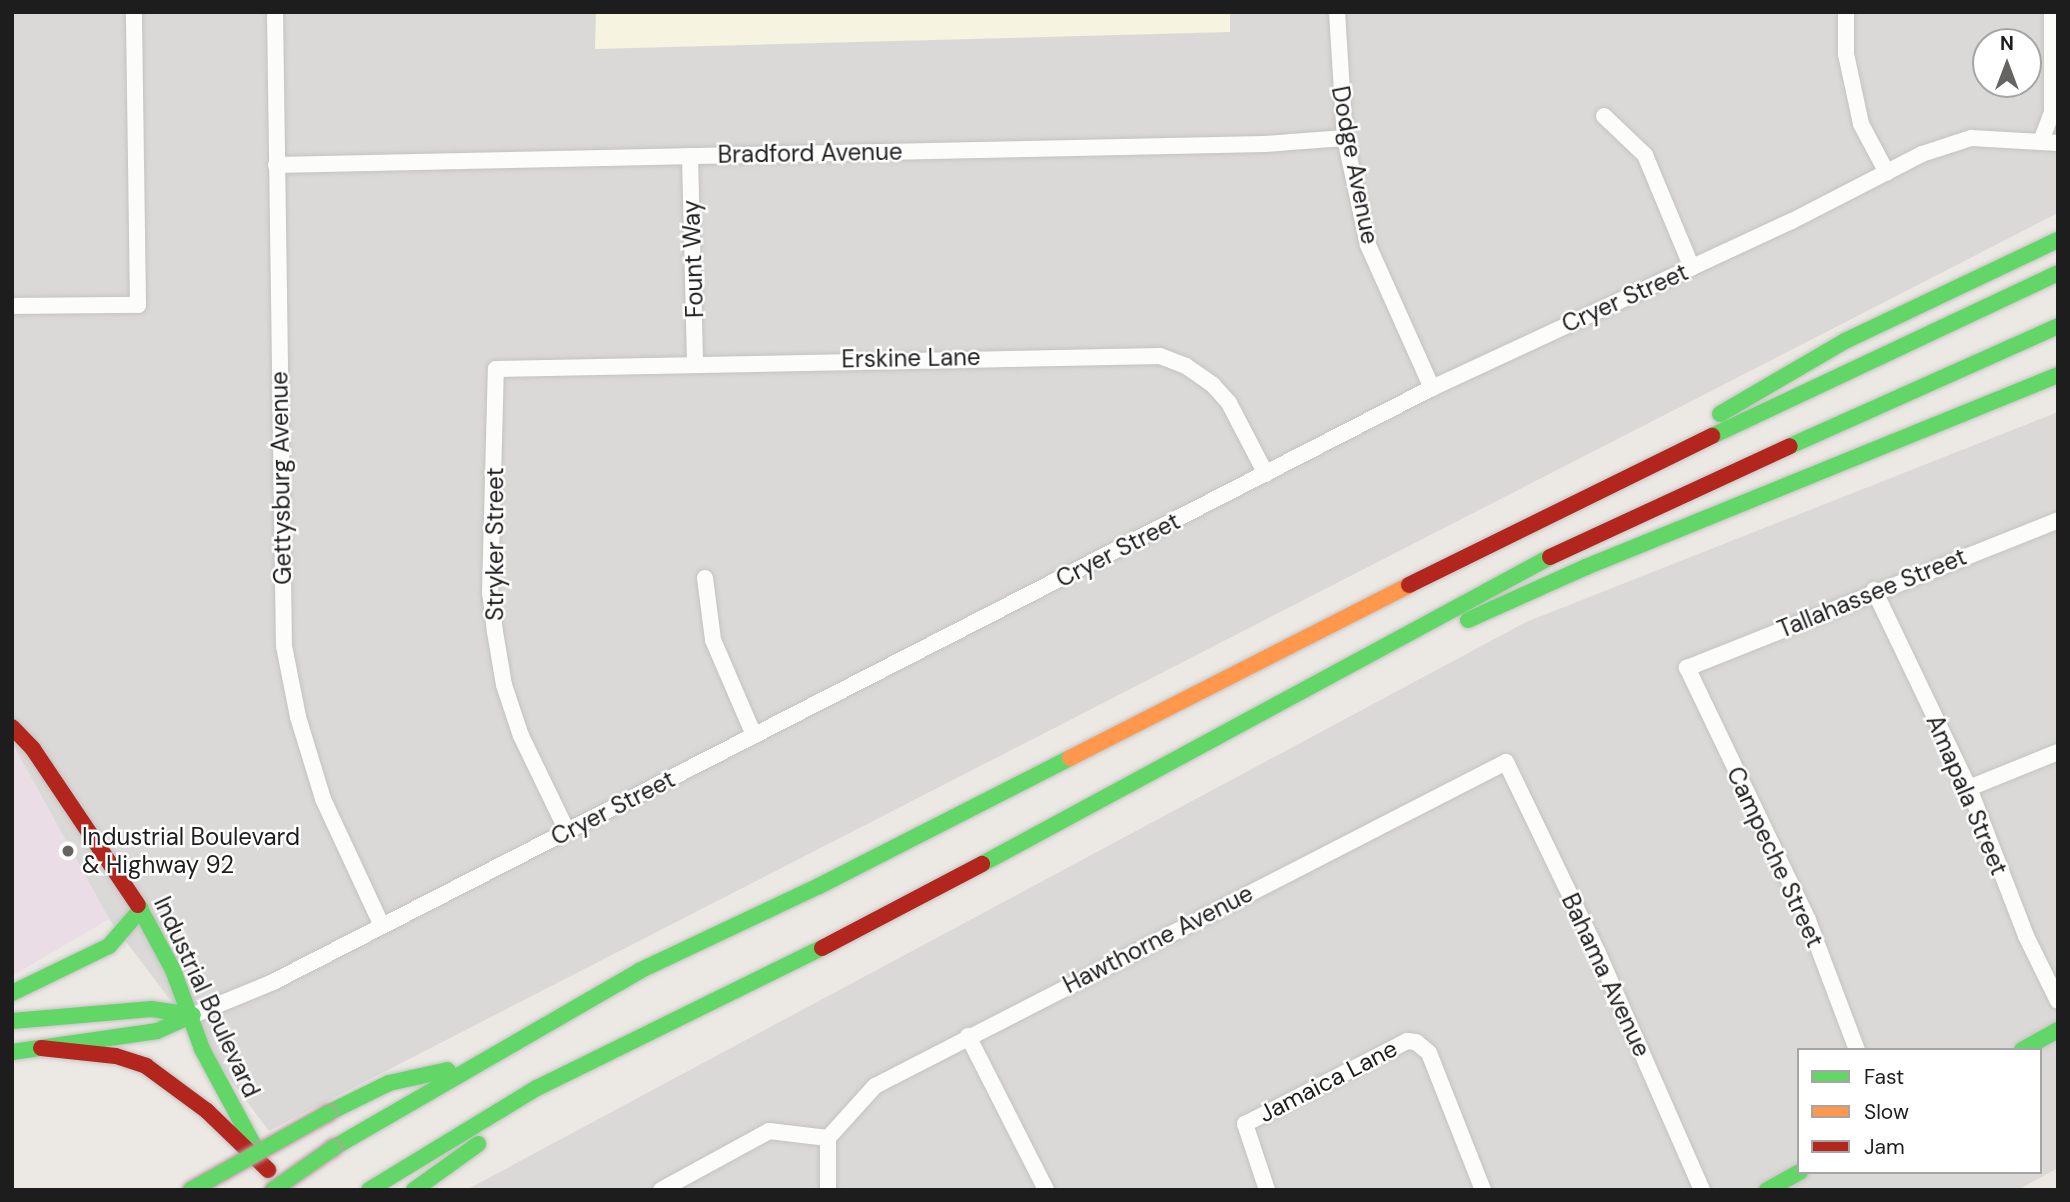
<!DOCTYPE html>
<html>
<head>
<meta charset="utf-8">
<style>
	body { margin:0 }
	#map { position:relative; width:2070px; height:1202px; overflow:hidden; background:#ece9e5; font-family:"DM Sans",sans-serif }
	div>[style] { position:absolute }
	.residential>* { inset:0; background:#dbd9d7 }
	.industrial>* { inset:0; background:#eadde6 }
	.education>* { inset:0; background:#f6f3e0 }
	.roads { filter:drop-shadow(0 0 2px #c4c3c1) drop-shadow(0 0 2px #c4c3c1) }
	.street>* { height:16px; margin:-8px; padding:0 8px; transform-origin:8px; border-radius:8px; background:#fcfcfb }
	.fast>* { height:16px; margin:-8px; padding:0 8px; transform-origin:8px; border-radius:8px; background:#63d668 }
	.slow>* { height:16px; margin:-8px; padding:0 8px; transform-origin:8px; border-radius:8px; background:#ff974d }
	.jam>* { height:16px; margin:-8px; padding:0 8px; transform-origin:8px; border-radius:8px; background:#b3261e }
	.bridges { filter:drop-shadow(0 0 2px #c39baa) drop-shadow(0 0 2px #c39baa) }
	.fast-bridge>* { height:16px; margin:-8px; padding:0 8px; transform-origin:8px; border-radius:8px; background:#63d668 }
	.dots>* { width:19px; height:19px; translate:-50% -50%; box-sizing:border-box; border:4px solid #fff; border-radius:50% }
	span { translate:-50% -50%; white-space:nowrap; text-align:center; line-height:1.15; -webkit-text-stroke:5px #fff; paint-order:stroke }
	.street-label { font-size:24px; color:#1d1d1d }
	.poi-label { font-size:24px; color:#1d1d1d }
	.left { translate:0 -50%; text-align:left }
	.frame { position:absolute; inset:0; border:14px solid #1d1d1d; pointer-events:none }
	.legend { position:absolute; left:1797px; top:1048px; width:245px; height:126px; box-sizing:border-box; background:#fff; border:2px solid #a5a5a5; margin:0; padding:9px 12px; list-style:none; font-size:21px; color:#1d1d1d }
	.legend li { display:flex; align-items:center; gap:14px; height:35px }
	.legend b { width:35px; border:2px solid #a5a5a5 }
	.north { position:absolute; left:1972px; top:28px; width:70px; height:70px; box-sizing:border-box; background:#fff; border:2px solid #a5a5a5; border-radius:50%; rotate:0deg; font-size:19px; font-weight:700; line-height:28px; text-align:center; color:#1d1d1d }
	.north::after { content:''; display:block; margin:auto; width:24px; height:32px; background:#656463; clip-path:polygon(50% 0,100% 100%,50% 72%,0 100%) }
</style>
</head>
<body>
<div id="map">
	<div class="residential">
		<div style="clip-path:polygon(evenodd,12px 12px,2058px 12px,2058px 213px,269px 1131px,109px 919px,12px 743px,12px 12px,1986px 42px,2028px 42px,2028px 84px,1986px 84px,1986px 42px)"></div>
		<div style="clip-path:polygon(evenodd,2058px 412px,2058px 1168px,2018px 1190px,466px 1190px,1526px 622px,2058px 412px,1799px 1050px,2040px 1050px,2040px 1172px,1799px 1172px,1799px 1050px)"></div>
	</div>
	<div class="industrial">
		<div style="clip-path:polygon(12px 743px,109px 919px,12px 976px)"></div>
	</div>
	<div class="education">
		<div style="clip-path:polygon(596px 12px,1230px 12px,1230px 32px,595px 49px)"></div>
	</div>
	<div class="roads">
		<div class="street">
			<div style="left:275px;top:12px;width:634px;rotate:89.19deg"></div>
			<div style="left:284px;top:646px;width:72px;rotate:78.8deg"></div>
			<div style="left:298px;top:717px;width:86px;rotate:73deg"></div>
			<div style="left:323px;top:799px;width:140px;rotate:65.1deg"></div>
			<div style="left:1337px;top:12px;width:126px;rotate:86.4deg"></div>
			<div style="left:1345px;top:138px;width:109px;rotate:77.9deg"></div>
			<div style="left:1368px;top:245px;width:157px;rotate:65.9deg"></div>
			<div style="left:1846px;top:12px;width:42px;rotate:90deg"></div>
			<div style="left:1846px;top:54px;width:72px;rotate:77.9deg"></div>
			<div style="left:1861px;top:124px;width:55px;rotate:62deg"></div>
			<div style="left:1604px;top:116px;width:57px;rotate:43.6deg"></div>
			<div style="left:1645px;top:155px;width:122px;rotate:67.4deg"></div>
			<div style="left:2041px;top:141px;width:31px;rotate:-69deg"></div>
			<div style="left:2052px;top:112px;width:100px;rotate:-90deg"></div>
			<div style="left:690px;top:156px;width:206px;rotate:88.6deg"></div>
			<div style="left:276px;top:165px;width:989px;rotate:-1.22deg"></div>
			<div style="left:1265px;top:144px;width:80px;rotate:-4.3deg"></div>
			<div style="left:12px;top:306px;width:126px;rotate:-0.5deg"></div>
			<div style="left:138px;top:305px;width:293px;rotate:-90.8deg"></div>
			<div style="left:705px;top:578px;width:63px;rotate:82.6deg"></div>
			<div style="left:713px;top:640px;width:103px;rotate:66.7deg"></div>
			<div style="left:1874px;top:590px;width:220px;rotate:64.4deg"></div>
			<div style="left:1969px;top:788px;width:159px;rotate:68.9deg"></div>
			<div style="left:2026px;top:936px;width:72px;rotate:63.8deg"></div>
			<div style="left:1969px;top:788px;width:96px;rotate:-22deg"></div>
			<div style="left:567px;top:831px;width:106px;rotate:-115.8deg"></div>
			<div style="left:521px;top:736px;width:54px;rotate:-108.4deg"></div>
			<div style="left:504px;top:685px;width:54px;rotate:-99.6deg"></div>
			<div style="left:495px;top:632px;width:39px;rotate:-97deg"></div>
			<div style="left:490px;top:593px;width:224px;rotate:-88.5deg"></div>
			<div style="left:496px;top:369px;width:664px;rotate:-1.12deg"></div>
			<div style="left:1160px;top:356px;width:28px;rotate:21deg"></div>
			<div style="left:1186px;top:366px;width:33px;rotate:35deg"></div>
			<div style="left:1213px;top:385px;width:24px;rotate:48deg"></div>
			<div style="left:1229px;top:403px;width:80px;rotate:62.5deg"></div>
			<div style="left:193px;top:1015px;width:87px;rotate:-22.4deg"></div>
			<div style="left:273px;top:982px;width:1302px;rotate:-27.14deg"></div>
			<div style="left:1432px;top:388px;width:397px;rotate:-24.9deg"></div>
			<div style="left:1792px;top:221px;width:146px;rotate:-27.3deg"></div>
			<div style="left:1922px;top:154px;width:52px;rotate:-18.1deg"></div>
			<div style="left:1971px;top:138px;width:87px;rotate:3.3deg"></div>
			<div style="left:968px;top:1036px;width:173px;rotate:63.1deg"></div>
			<div style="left:1857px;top:1050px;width:139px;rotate:-110.7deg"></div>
			<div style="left:1808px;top:920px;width:280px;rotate:-115.6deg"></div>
			<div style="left:1687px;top:668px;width:399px;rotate:-21.7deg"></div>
			<div style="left:828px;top:1138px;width:70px;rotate:-47.9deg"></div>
			<div style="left:875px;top:1086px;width:709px;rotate:-27.18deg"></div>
			<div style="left:1506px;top:762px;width:212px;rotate:64.3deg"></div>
			<div style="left:1598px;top:953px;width:259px;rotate:66.3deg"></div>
			<div style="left:828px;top:1138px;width:52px;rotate:90deg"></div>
			<div style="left:661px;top:1190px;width:123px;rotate:-28.6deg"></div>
			<div style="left:769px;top:1131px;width:59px;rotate:6.8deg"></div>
			<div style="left:1267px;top:1190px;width:70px;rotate:-108.4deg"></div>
			<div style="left:1245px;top:1124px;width:182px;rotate:-27.1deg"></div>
			<div style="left:1407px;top:1041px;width:9px;rotate:6deg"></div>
			<div style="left:1416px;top:1042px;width:17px;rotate:40deg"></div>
			<div style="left:1429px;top:1053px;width:147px;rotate:68.5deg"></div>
		</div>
		<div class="fast">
			<div style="left:1720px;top:414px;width:145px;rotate:-30.3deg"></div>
			<div style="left:1845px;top:341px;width:236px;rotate:-25.4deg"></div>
			<div style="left:1712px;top:436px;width:382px;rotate:-25.2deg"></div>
			<div style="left:1790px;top:446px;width:294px;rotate:-24.1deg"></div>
			<div style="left:1468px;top:620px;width:129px;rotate:-24.2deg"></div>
			<div style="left:1586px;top:567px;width:510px;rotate:-22.14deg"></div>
			<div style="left:982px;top:864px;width:646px;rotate:-28.39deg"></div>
			<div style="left:138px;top:905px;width:74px;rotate:61.7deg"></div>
			<div style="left:173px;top:970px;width:84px;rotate:69.8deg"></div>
			<div style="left:202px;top:1049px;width:118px;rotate:61.7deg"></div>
			<div style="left:12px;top:993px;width:108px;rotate:-25.9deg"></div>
			<div style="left:109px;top:946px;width:49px;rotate:-49.1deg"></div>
			<div style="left:12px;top:1021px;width:140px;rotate:-4.9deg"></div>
			<div style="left:151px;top:1009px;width:42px;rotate:8.1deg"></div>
			<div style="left:2022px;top:1050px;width:41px;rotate:-29.1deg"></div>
			<div style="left:12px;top:1052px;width:147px;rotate:-8.2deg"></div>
			<div style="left:157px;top:1031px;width:39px;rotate:-24deg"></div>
			<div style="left:328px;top:1113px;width:68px;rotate:-26.2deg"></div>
			<div style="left:389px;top:1083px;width:60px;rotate:-12.4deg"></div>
			<div style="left:333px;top:1148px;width:354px;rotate:-30deg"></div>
			<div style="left:639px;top:971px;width:199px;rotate:-25.3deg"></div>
			<div style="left:819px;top:886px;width:282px;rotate:-27deg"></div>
			<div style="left:369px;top:1190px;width:197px;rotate:-31.3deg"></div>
			<div style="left:537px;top:1088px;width:318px;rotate:-26.2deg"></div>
			<div style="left:414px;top:1190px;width:79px;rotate:-35.7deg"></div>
			<div style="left:1767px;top:1190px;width:38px;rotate:-29deg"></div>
		</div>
		<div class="slow">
			<div style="left:1070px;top:758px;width:381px;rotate:-27deg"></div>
		</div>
		<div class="jam">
			<div style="left:1550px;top:557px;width:264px;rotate:-24.8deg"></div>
			<div style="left:1409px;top:585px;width:338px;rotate:-26.2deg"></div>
			<div style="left:12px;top:727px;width:30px;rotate:46deg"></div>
			<div style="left:33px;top:749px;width:188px;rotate:56.1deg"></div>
			<div style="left:822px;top:948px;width:181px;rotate:-27.7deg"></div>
			<div style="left:41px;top:1048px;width:75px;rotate:6.1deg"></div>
			<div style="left:116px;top:1056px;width:32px;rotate:18deg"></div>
			<div style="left:146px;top:1066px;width:76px;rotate:36.4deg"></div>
			<div style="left:207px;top:1111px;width:85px;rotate:44deg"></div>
		</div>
	</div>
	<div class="bridges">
		<div class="fast-bridge">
			<div style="left:191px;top:1190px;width:157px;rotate:-29.3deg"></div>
			<div style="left:273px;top:1190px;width:73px;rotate:-35deg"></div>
		</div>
	</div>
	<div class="dots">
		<div style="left:68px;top:851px;background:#656463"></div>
	</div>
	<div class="street-label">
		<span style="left:810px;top:153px;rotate:-1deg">Bradford Avenue</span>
		<span style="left:1355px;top:165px;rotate:79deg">Dodge Avenue</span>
		<span style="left:693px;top:259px;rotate:-92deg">Fount Way</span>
		<span style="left:1625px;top:298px;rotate:-24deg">Cryer Street</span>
		<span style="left:911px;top:358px;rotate:-1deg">Erskine Lane</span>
		<span style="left:281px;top:478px;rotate:-91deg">Gettysburg Avenue</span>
		<span style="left:495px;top:544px;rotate:-90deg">Stryker Street</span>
		<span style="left:1118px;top:550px;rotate:-27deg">Cryer Street</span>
		<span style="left:1872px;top:593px;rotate:-22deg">Tallahassee Street</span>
		<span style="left:1967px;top:795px;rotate:67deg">Amapala Street</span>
		<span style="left:613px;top:808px;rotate:-27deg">Cryer Street</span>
		<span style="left:1775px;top:857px;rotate:65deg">Campeche Street</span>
		<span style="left:1158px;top:939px;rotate:-27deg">Hawthorne Avenue</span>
		<span style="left:1606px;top:975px;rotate:65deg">Bahama Avenue</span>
		<span style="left:207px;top:997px;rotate:65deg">Industrial Boulevard</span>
		<span style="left:1328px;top:1081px;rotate:-27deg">Jamaica Lane</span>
	</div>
	<div class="poi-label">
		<span class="left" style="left:82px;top:851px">Industrial Boulevard<br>&amp; Highway 92</span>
	</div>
	<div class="frame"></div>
	<ul class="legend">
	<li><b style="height:9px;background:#63d668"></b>Fast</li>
	<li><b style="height:9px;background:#ff974d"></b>Slow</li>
	<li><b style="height:9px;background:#b3261e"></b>Jam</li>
	</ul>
	<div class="north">N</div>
</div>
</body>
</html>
